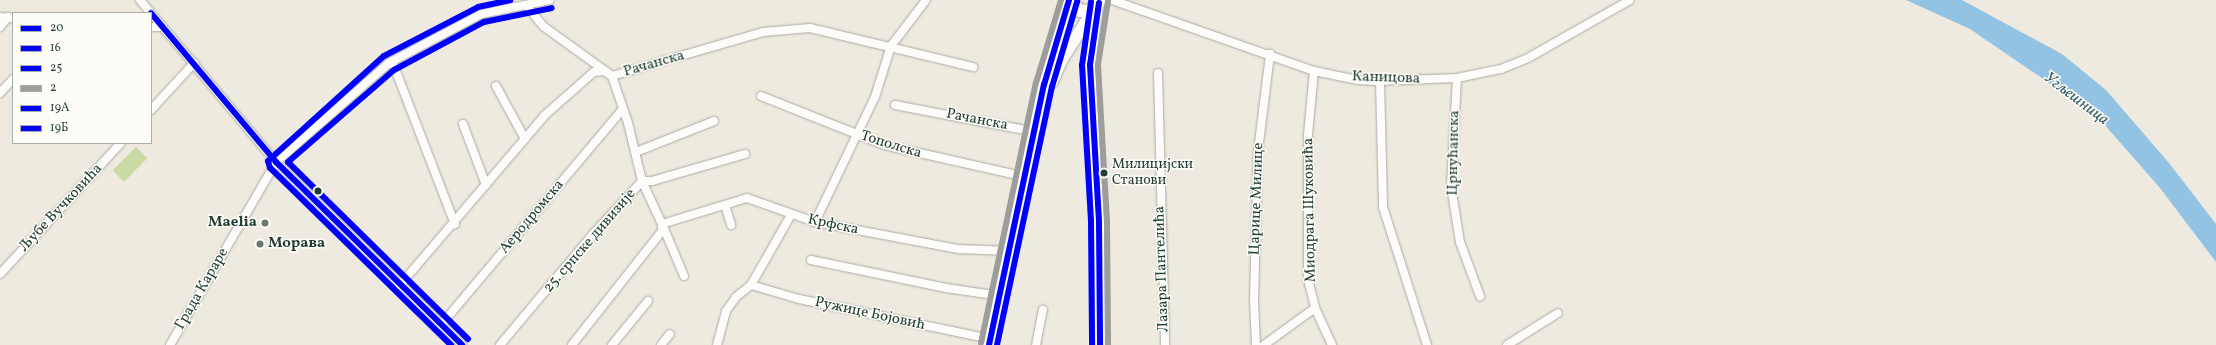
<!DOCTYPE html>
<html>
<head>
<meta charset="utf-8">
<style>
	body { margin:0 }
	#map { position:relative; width:2216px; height:345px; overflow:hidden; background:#efeae0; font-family:Vollkorn,serif }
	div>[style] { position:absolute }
	.green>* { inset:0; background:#c9daa5; transform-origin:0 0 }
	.water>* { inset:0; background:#93c3e2 }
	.roads { filter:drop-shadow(0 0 1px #a9aaa3) drop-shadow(0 0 1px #a9aaa3) }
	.minor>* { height:8px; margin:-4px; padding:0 4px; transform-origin:4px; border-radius:4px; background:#fdfcfa }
	.tertiary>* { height:10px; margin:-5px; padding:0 5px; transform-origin:5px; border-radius:5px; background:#fdfcfa }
	.primary>* { height:12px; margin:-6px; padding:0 6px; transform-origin:6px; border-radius:6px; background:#fdfcfa }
	.bus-1>* { height:6px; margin:-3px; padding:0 3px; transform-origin:3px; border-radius:3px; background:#00f }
	.bus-2>* { height:6px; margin:-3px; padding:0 3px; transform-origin:3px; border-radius:3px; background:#00f }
	.bus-3>* { height:6px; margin:-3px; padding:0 3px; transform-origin:3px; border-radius:3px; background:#00f }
	.bus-4>* { height:6px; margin:-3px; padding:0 3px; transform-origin:3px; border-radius:3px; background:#9d9e9b }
	.bus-5>* { height:6px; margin:-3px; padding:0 3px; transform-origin:3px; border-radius:3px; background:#00f }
	.bus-6>* { height:6px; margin:-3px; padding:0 3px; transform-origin:3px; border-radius:3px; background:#00f }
	.dots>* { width:11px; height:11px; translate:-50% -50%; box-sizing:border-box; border:2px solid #fdfcf7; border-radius:50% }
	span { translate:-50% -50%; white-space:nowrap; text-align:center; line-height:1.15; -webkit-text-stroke:3px #fdfcf7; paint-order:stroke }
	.bus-label { font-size:14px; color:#1f3d34 }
	.left { translate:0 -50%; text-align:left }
	.street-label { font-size:15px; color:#1f3d34 }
	.poi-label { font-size:15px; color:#1f3d34; font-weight:700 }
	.right { translate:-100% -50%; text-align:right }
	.water-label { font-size:16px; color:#366069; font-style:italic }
	.legend { position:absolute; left:12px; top:12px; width:140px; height:132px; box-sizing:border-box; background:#fdfcf7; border:1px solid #a4b0a9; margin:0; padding:5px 7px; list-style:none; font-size:12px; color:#1f3d34 }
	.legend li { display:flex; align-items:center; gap:8px; height:20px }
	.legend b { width:20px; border:1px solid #a4b0a9 }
</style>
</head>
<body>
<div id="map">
	<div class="green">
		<div style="left:136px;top:147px;width:16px;height:33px;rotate:45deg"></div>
	</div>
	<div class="water">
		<div style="clip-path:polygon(1906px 0,1962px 0,2062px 54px,2106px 90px,2169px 163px,2216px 224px,2216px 262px,2160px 188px,2096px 115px,1970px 29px)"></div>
	</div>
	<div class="roads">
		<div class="minor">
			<div style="left:140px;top:0;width:212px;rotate:50deg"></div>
			<div style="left:276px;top:162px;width:261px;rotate:44.5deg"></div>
			<div style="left:1112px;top:0;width:214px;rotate:19.4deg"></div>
			<div style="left:1314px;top:71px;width:45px;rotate:11.6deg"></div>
			<div style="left:1358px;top:80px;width:22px;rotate:3deg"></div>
			<div style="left:1380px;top:81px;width:77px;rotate:-2.2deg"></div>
			<div style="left:1457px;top:78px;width:45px;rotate:-11.6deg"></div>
			<div style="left:1501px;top:69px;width:29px;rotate:-22deg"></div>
			<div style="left:1528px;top:58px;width:117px;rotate:-29.6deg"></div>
			<div style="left:526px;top:5px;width:27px;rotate:51deg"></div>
			<div style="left:543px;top:26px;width:85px;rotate:35.9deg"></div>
			<div style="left:612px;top:76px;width:50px;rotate:71.2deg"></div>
			<div style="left:628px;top:123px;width:60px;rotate:76.4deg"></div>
			<div style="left:642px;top:181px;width:47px;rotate:65.1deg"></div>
			<div style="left:662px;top:224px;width:7px;rotate:90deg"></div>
			<div style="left:662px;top:231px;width:145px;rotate:128.3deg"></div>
			<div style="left:0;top:17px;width:13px;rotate:4deg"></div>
			<div style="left:0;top:27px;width:13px;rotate:-51deg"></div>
			<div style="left:151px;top:27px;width:12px"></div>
			<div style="left:392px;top:61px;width:175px;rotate:68.9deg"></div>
			<div style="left:1314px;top:71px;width:64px;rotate:95.4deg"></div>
			<div style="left:1308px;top:135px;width:144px;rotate:90deg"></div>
			<div style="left:1308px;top:279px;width:30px;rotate:76deg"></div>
			<div style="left:1315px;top:308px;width:41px;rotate:65.3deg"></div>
			<div style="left:1158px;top:73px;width:272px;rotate:88.5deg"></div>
			<div style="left:1457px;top:78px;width:108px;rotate:93.2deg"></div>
			<div style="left:1451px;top:186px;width:57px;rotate:80.9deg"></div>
			<div style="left:1460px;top:242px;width:58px;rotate:69.7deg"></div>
			<div style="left:1380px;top:81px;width:126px;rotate:88.6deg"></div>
			<div style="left:1383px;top:207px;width:145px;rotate:72.3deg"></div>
			<div style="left:496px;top:86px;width:60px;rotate:61.3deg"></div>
			<div style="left:0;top:93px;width:19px;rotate:-47deg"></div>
			<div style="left:761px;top:96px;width:132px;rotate:21.7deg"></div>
			<div style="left:884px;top:145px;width:146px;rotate:12.7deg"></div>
			<div style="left:895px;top:105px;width:143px;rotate:10.9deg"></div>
			<div style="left:151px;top:110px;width:64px;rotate:-47.5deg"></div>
			<div style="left:463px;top:124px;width:65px;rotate:69.3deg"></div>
			<div style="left:636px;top:152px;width:84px;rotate:-21.7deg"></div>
			<div style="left:725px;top:205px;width:21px;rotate:73deg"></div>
			<div style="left:815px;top:222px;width:139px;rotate:-64.4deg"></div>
			<div style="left:875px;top:97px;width:53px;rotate:-72.6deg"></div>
			<div style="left:891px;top:46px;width:58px;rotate:-52.7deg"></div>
			<div style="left:811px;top:260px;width:138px;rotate:11.7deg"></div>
			<div style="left:946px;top:288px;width:55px;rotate:8.4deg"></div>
			<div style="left:0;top:274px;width:178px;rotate:-47.3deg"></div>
			<div style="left:684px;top:276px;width:56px;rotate:-112.9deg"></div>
			<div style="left:662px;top:224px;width:89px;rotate:-17deg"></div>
			<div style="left:747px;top:198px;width:72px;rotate:19.4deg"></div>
			<div style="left:815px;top:222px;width:146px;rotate:10.7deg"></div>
			<div style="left:958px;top:249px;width:52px;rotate:2.2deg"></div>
			<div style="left:400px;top:285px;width:223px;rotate:-49.5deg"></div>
			<div style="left:545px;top:115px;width:65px;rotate:-41.3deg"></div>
			<div style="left:594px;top:72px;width:10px;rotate:-6deg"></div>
			<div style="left:604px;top:71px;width:9px;rotate:32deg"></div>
			<div style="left:612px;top:76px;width:157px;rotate:-16.2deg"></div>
			<div style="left:763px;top:32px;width:47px;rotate:-4.9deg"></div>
			<div style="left:810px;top:28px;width:168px;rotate:13.5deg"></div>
			<div style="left:751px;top:285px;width:50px;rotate:16.3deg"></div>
			<div style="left:799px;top:299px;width:195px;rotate:11.8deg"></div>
			<div style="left:441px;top:325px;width:282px;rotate:-49.9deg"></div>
			<div style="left:170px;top:345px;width:211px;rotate:-59.9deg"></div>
			<div style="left:276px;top:162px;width:150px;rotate:-41.2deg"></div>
			<div style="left:389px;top:63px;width:104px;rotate:-28deg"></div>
			<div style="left:481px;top:14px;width:70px;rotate:-11.5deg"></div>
			<div style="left:500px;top:345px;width:145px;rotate:-50deg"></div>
			<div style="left:593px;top:234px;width:72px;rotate:-47.2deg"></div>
			<div style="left:642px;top:181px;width:10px"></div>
			<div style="left:652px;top:181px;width:97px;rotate:-16.2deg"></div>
			<div style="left:612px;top:345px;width:57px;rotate:-50.7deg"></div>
			<div style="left:661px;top:345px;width:14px;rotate:-51deg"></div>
			<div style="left:717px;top:345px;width:35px;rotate:-75deg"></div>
			<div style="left:726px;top:311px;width:17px;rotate:-54deg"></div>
			<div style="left:736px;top:297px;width:19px;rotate:-39deg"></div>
			<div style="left:751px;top:285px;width:81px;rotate:-60.3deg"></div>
			<div style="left:1036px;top:345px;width:36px;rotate:-79deg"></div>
			<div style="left:1256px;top:345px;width:44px;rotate:-92.6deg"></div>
			<div style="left:1254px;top:301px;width:150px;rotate:-88.5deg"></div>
			<div style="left:1258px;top:151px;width:98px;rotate:-82.9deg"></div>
			<div style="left:1264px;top:345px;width:63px;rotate:-36deg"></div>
			<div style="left:1507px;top:345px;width:60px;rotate:-32.1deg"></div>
		</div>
		<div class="tertiary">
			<div style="left:1098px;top:5px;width:61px;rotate:97.6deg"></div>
			<div style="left:1090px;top:65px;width:158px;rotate:86.7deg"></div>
			<div style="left:1099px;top:223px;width:122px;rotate:89.5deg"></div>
		</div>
		<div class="primary">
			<div style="left:1071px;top:0;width:14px;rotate:51deg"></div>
			<div style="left:1080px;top:11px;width:13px;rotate:-4deg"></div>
			<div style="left:1052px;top:82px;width:25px;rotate:-67deg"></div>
			<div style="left:1062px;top:59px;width:70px;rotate:-57.2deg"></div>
			<div style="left:989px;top:345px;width:266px;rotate:-78.1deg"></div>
			<div style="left:1044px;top:85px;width:89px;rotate:-73.6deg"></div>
		</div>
	</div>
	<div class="bus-1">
		<div style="left:151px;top:13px;width:194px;rotate:50deg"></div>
		<div style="left:276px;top:162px;width:261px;rotate:44.5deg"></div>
	</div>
	<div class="bus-2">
		<div style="left:1099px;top:3px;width:63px;rotate:98.3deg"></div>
		<div style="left:1090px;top:65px;width:158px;rotate:86.7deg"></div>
		<div style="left:1099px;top:223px;width:122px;rotate:89.5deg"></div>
		<div style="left:989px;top:345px;width:266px;rotate:-78.1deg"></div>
		<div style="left:1044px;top:85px;width:89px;rotate:-73.6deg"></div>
	</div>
	<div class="bus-3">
		<div style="left:1091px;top:2px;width:64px;rotate:98.1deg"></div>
		<div style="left:1082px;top:65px;width:158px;rotate:86.7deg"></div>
		<div style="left:1091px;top:223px;width:122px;rotate:89.5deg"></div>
		<div style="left:997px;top:345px;width:264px;rotate:-78deg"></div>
		<div style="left:1052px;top:87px;width:89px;rotate:-73.6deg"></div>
	</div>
	<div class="bus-4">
		<div style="left:1108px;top:1px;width:65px;rotate:98.9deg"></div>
		<div style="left:1098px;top:65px;width:158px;rotate:86.7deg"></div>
		<div style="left:1107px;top:223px;width:122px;rotate:89.5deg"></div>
		<div style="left:981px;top:343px;width:266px;rotate:-78.1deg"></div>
		<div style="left:1036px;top:83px;width:87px;rotate:-73.2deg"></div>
	</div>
	<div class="bus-5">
		<div style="left:468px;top:339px;width:252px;rotate:-135.5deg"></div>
		<div style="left:288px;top:162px;width:140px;rotate:-41deg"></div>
		<div style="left:394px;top:70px;width:102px;rotate:-28.1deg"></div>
		<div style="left:484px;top:22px;width:69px;rotate:-11.6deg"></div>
	</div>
	<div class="bus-6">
		<div style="left:451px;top:345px;width:253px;rotate:-135.6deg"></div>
		<div style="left:270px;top:168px;width:7px;rotate:-106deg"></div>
		<div style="left:268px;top:161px;width:156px;rotate:-42.2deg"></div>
		<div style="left:384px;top:56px;width:106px;rotate:-27.5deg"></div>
		<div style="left:478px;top:7px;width:33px;rotate:-12deg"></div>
	</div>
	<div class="dots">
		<div style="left:1104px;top:173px;background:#1f3d34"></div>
		<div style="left:318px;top:191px;background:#1f3d34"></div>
		<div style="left:265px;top:223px;background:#687a70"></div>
		<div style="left:260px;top:244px;background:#687a70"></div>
	</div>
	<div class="bus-label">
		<span class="left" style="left:1112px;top:173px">Милицијски<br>Станови</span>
	</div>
	<div class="street-label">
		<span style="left:654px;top:64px;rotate:-16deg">Рачанска</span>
		<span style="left:1386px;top:78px;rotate:2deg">Каницова</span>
		<span style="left:977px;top:120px;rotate:11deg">Рачанска</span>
		<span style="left:891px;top:145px;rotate:17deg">Тополска</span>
		<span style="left:1454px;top:153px;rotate:-89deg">Црнућанска</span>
		<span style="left:1257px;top:199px;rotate:-88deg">Царице Милице</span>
		<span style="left:61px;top:208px;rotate:-47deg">Љубе Вучковића</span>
		<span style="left:1310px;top:210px;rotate:-91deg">Миодрага Шуковића</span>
		<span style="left:532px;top:217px;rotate:-50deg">Аеродромска</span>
		<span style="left:833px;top:225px;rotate:12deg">Крфска</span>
		<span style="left:590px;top:241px;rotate:-49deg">25. српске дивизије</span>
		<span style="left:1162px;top:269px;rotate:-92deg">Лазара Пантелића</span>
		<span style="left:202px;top:289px;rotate:-60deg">Града Караре</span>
		<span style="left:870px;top:314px;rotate:12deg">Ружице Бојовић</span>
	</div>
	<div class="poi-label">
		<span class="right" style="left:257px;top:223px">Maelia</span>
		<span class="left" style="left:268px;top:244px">Морава</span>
	</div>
	<div class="water-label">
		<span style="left:2076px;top:99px;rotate:37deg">Угљешница</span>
	</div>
	<ul class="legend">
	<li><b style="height:5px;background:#00f"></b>20</li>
	<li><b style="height:5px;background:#00f"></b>16</li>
	<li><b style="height:5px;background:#00f"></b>25</li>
	<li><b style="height:5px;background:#9d9e9b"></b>2</li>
	<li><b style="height:5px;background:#00f"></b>19А</li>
	<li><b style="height:5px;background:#00f"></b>19Б</li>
	</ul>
</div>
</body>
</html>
